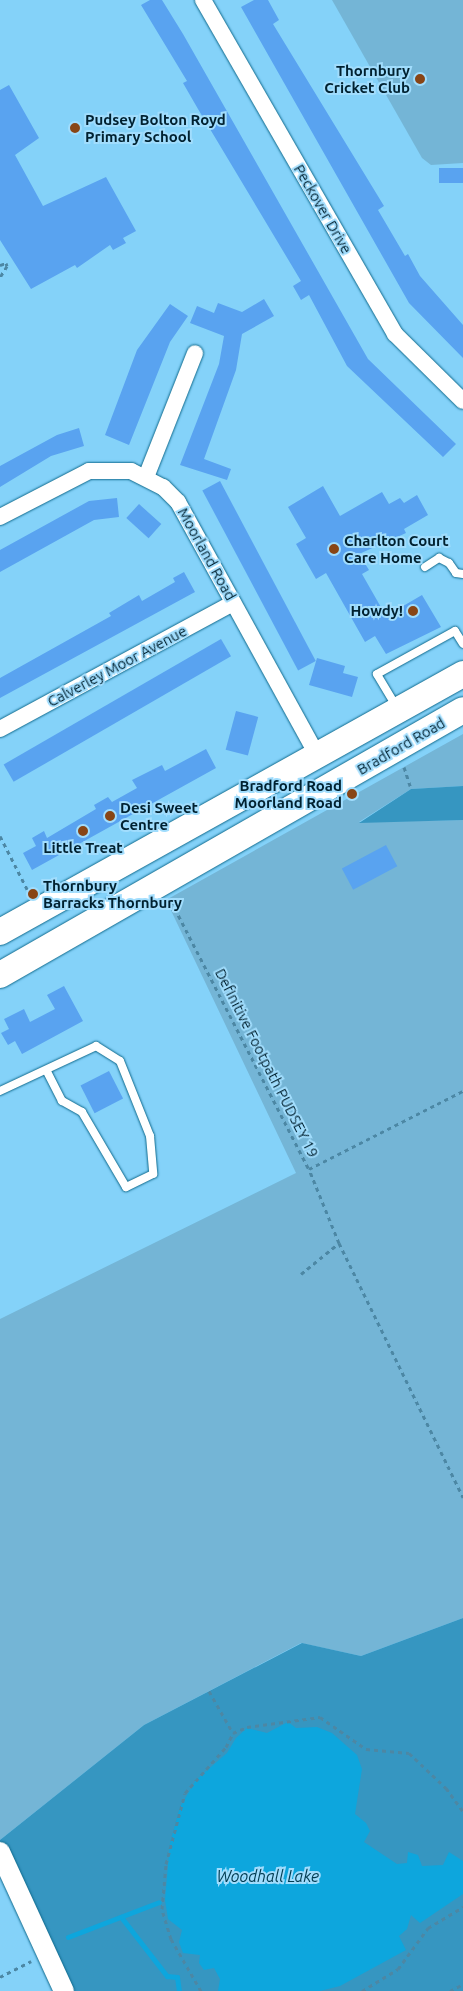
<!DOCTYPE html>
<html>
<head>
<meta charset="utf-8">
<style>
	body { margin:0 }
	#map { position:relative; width:463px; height:1991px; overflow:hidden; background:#84d2f9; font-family:Ubuntu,sans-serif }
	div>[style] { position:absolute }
	.green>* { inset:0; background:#74b5d6 }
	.forest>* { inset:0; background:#3696c1 }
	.water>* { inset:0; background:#0da6dd }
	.stream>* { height:5px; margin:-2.5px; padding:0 2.5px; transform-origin:2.5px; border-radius:2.5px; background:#0da6dd }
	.building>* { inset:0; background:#59a3f0; transform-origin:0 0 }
	.path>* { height:3px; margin-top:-1.5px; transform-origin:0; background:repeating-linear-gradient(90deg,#4c87a4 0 4px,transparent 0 8px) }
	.roads { filter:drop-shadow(0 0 1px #106a8d) drop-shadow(0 0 1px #106a8d) }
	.service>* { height:8px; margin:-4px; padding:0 4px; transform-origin:4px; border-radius:4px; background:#fff }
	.minor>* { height:16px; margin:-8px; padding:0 8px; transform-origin:8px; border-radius:8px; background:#fff }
	.tertiary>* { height:20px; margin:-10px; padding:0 10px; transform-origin:10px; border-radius:10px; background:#fff }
	.trunk>* { height:26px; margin:-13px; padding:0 13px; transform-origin:13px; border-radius:13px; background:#fff }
	.dots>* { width:14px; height:14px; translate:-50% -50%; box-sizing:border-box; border:2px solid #a1ddfd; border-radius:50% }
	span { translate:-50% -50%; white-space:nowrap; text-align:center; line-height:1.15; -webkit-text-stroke:4px #a1ddfd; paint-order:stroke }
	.poi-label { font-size:15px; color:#002130; font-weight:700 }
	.right { translate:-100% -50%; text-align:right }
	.left { translate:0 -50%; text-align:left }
	.street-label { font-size:15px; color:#002130 }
	.water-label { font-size:16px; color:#013b51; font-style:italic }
</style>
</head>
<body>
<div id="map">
	<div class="green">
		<div style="clip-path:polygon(332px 0,463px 0,463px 163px,431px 165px,422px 158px)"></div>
		<div style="clip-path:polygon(463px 734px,463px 786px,411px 789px,359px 822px,463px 820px,463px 1618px,361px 1656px,301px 1643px,144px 1725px,0 1840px,0 1319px,296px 1173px,166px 900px)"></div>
	</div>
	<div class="forest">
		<div style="clip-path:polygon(463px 786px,463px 820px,359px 823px,411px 789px)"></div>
		<div style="clip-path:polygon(463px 1618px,463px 1991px,64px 1991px,0 1852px,0 1840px,144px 1725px,302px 1643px,361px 1656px)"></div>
	</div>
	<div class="water">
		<div style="clip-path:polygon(288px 1722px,296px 1728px,317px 1727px,332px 1733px,357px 1755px,362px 1769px,355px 1814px,366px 1823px,370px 1831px,364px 1842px,397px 1864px,407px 1863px,408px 1852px,418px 1855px,422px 1866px,443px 1865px,449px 1852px,463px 1861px,463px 1894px,420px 1923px,411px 1915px,407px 1929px,399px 1936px,406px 1950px,340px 1986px,320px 1991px,218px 1991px,220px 1979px,214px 1968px,204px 1970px,199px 1963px,200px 1955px,183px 1953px,179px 1942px,182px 1930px,168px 1919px,165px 1900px,170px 1843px,180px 1807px,196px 1780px,227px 1753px,236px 1738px,247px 1728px,267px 1733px)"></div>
	</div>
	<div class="stream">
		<div style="left:121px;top:1917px;width:75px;rotate:52.1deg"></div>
		<div style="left:167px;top:1976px;width:10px;rotate:6deg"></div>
		<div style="left:177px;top:1977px;width:14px;rotate:82deg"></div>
		<div style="left:68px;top:1937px;width:97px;rotate:-21deg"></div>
	</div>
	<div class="building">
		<div style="clip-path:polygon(150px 0,162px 0,183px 34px,368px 359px,456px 444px,443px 457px,347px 366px,309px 295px,301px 300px,293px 286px,301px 281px,198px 109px,183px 83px,187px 81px,141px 5px)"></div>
		<div style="clip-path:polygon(254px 0,268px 0,279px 20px,273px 24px,384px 206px,378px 210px,405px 256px,408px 254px,420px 276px,463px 325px,463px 358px,409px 303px,241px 7px)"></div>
		<div style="clip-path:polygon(9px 85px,39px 138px,15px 155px,43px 206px,106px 177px,136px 231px,123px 238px,126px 243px,113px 250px,110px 245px,77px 268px,75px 265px,31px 289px,0 240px,0 90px)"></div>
		<div style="left:463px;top:168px;width:15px;height:24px;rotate:90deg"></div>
		<div style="clip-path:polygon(264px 299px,274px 316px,242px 334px,236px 370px,204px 459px,231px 469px,227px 480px,180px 465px,219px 364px,224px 336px,190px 323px,197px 306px,214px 313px,218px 303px,242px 312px)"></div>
		<div style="clip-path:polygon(170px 304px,188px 316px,170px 342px,129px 445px,105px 435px,137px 350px)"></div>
		<div style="clip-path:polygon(79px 428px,84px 446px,51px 456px,0 487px,0 466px,57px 435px)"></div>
		<div style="left:220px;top:481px;width:204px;height:20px;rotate:62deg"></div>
		<div style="clip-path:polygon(323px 486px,340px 516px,382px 492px,389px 504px,400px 498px,404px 503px,417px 495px,428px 515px,404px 529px,406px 533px,359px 554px,369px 570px,362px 574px,386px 616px,422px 595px,441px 627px,386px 654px,375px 636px,365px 642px,326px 573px,316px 579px,296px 544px,306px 538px,288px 507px)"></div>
		<div style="clip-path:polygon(117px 498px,119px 517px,94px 520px,0 572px,0 550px,89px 501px)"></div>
		<div style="left:139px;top:504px;width:30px;height:19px;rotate:42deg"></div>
		<div style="clip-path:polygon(184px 572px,195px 592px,0 698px,0 678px,111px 616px,109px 613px,139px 595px,142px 601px,175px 582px,173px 578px)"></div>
		<div style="left:221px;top:639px;width:20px;height:251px;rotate:60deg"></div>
		<div style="clip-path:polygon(317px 658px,345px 666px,343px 673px,358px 677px,352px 697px,309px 685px)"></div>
		<div style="left:236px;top:711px;width:23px;height:40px;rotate:15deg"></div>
		<div style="clip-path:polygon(206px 749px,216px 768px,32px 870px,23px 853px,36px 846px,32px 838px,44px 831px,47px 838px,96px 809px,94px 805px,108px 797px,112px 802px,137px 788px,132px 780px,162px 765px,165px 771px)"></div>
		<div style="left:386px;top:845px;width:24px;height:50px;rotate:62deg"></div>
		<div style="clip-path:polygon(64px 986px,83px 1021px,22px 1054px,15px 1041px,8px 1045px,1px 1033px,9px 1029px,4px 1019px,24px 1009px,30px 1022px,55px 1009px,47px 995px)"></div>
		<div style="left:109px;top:1071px;width:31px;height:32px;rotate:63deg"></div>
	</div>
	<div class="path">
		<div style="left:0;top:265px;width:6px;rotate:-18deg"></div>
		<div style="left:6px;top:263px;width:3px;rotate:72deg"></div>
		<div style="left:7px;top:266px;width:13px;rotate:122deg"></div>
		<div style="left:404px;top:767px;width:20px;rotate:72deg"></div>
		<div style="left:0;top:836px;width:64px;rotate:63deg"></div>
		<div style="left:171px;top:901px;width:301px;rotate:62.8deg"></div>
		<div style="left:309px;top:1169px;width:173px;rotate:-26.9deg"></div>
		<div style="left:339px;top:1243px;width:283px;rotate:64deg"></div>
		<div style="left:301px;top:1274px;width:49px;rotate:-39.2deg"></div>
		<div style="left:339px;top:1243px;width:80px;rotate:-112.1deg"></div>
		<div style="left:209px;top:1691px;width:48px;rotate:60.3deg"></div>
		<div style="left:0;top:1977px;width:35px;rotate:-27deg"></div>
		<div style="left:201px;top:1991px;width:60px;rotate:-120deg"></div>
		<div style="left:171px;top:1939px;width:31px;rotate:-107deg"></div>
		<div style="left:162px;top:1909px;width:45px;rotate:-84.9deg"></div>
		<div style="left:166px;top:1864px;width:73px;rotate:-75deg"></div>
		<div style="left:185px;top:1793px;width:62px;rotate:-48.3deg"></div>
		<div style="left:226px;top:1747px;width:16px;rotate:-63deg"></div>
		<div style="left:233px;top:1733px;width:15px;rotate:-23deg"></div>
		<div style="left:247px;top:1727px;width:74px;rotate:-7.8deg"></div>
		<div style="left:320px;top:1717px;width:56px;rotate:34.8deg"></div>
		<div style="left:366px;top:1749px;width:43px;rotate:5.3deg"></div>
		<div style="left:409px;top:1753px;width:51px;rotate:43.4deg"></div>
		<div style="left:446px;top:1788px;width:29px;rotate:54deg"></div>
		<div style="left:362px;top:1991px;width:42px;rotate:-31.4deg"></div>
		<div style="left:398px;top:1969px;width:51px;rotate:-53.8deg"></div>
		<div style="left:428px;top:1928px;width:41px;rotate:-31deg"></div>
		<div style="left:450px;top:1991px;width:15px;rotate:-28deg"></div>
	</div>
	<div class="roads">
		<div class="service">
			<div style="left:425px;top:567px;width:17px;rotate:-33deg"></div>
			<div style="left:439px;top:558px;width:11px;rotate:27deg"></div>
			<div style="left:449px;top:563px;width:12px;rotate:55deg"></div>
			<div style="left:456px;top:573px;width:7px;rotate:8deg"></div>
			<div style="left:396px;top:706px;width:37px;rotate:-121deg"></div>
			<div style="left:377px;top:674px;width:89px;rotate:-28.9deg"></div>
			<div style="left:455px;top:631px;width:15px;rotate:58deg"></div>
			<div style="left:0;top:1091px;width:106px;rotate:-25.1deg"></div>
			<div style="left:96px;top:1046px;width:28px;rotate:32deg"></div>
			<div style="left:120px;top:1061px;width:81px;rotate:68.2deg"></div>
			<div style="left:150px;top:1136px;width:38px;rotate:85deg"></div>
			<div style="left:153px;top:1174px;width:30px;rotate:154deg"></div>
			<div style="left:126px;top:1187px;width:87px;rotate:-120.4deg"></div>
			<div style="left:82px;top:1112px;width:23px;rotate:-151deg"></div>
			<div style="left:62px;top:1101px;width:33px;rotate:-117deg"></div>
		</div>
		<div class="minor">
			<div style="left:203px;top:0;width:385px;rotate:60.1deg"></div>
			<div style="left:395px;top:334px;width:95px;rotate:44.6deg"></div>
			<div style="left:146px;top:477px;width:133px;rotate:-68.4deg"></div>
			<div style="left:0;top:517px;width:100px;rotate:-27.3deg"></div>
			<div style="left:89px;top:471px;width:42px"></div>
			<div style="left:131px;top:471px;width:36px;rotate:27deg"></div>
			<div style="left:163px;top:487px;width:21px;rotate:45deg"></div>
			<div style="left:178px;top:502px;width:289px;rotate:61.2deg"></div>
			<div style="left:0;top:729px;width:265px;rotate:-28.4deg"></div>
		</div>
		<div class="tertiary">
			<div style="left:0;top:1852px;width:153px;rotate:65.3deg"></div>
		</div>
		<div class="trunk">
			<div style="left:0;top:932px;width:530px;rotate:-29.13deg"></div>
			<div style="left:0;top:975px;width:533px;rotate:-29.78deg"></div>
		</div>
	</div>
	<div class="dots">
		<div style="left:420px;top:79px;background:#884516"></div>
		<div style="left:75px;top:128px;background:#884516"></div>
		<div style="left:334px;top:549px;background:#884516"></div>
		<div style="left:413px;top:611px;background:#884516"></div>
		<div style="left:352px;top:794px;background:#884516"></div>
		<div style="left:110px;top:816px;background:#884516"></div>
		<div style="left:83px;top:831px;background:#884516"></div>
		<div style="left:33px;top:894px;background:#884516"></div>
	</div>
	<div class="poi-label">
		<span class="right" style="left:410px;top:79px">Thornbury<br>Cricket Club</span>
		<span class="left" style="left:85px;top:128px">Pudsey Bolton Royd<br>Primary School</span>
		<span class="left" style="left:344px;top:549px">Charlton Court<br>Care Home</span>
		<span class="right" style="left:403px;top:611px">Howdy!</span>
		<span class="right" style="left:342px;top:794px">Bradford Road<br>Moorland Road</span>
		<span class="left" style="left:120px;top:816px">Desi Sweet<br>Centre</span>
		<span style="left:83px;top:848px">Little Treat</span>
		<span class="left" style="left:43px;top:894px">Thornbury<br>Barracks Thornbury</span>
	</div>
	<div class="street-label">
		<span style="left:323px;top:209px;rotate:60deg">Peckover Drive</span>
		<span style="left:207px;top:554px;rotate:61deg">Moorland Road</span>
		<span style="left:117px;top:666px;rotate:-28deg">Calverley Moor Avenue</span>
		<span style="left:401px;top:746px;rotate:-30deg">Bradford Road</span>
		<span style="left:267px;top:1063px;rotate:63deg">Definitive Footpath PUDSEY 19</span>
	</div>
	<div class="water-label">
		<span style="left:268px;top:1876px">Woodhall Lake</span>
	</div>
</div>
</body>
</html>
